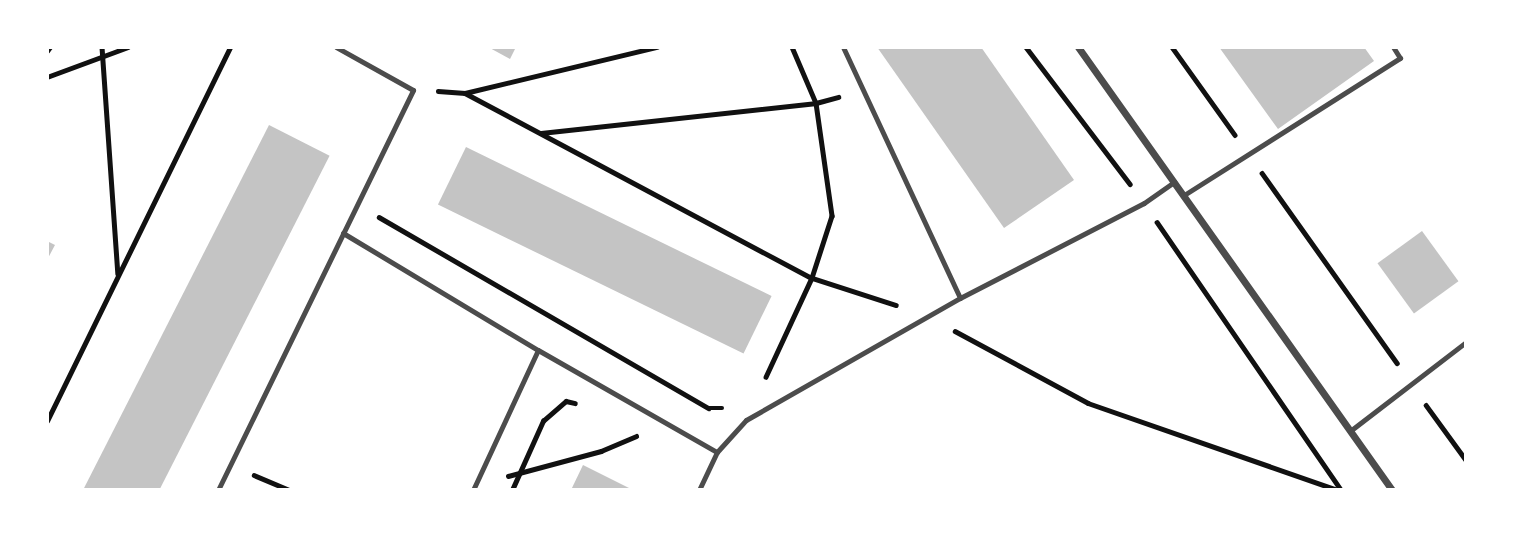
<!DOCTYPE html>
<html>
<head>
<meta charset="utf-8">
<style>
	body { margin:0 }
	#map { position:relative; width:1513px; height:537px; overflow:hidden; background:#fff; font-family:"Noto Sans",sans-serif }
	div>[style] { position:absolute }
	.building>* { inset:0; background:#c4c4c4; transform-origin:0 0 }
	.path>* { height:4.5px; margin:-2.25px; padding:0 2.25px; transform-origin:2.25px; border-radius:2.25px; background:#111 }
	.service>* { height:5px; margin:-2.5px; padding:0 2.5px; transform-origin:2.5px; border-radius:2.5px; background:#4c4c4c }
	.minor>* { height:7px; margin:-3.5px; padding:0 3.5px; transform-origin:3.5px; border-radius:3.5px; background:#4c4c4c }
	span { translate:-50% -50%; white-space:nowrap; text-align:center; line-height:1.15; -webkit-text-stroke:7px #fff; paint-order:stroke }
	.frame { position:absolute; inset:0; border:49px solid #fff; pointer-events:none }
</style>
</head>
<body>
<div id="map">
	<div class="building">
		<div style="clip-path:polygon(488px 47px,516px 47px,510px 59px)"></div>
		<div style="clip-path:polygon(877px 47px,981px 47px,1074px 180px,1004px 228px)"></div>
		<div style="clip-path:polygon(1219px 47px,1364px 47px,1374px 61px,1278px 129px)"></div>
		<div style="left:269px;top:125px;width:68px;height:411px;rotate:27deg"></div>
		<div style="left:466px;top:147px;width:340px;height:64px;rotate:26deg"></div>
		<div style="left:1422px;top:231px;width:62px;height:55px;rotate:54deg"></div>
		<div style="clip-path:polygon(47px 241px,55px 245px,47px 260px)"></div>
		<div style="clip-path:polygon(583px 465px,633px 490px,571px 490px)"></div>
	</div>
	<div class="path">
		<div style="left:102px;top:47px;width:227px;rotate:86deg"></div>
		<div style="left:792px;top:47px;width:61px;rotate:66.8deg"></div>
		<div style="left:816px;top:103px;width:114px;rotate:81.9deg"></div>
		<div style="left:832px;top:216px;width:65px;rotate:107.9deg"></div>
		<div style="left:812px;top:278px;width:88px;rotate:17.8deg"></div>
		<div style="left:1026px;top:47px;width:172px;rotate:52.8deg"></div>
		<div style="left:1172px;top:47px;width:108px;rotate:54.4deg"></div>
		<div style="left:47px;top:51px;width:5px;rotate:-53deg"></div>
		<div style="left:47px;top:77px;width:86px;rotate:-20.3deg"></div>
		<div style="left:438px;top:91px;width:27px;rotate:4deg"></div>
		<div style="left:465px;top:93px;width:197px;rotate:-13.5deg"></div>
		<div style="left:465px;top:93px;width:393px;rotate:28.1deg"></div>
		<div style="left:812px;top:278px;width:109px;rotate:114.9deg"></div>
		<div style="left:541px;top:133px;width:277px;rotate:-6.2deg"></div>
		<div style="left:816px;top:103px;width:23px;rotate:-15deg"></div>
		<div style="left:1262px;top:173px;width:233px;rotate:54.6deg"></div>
		<div style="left:379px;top:217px;width:381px;rotate:30.1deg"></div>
		<div style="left:709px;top:408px;width:13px"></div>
		<div style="left:1157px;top:222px;width:325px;rotate:55.5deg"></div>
		<div style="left:955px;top:331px;width:151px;rotate:28.4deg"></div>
		<div style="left:1088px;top:403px;width:265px;rotate:19.2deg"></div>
		<div style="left:1426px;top:405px;width:68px;rotate:54deg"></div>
		<div style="left:47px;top:421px;width:416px;rotate:-63.9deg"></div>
		<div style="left:254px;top:475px;width:38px;rotate:23deg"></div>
		<div style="left:508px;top:476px;width:96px;rotate:-15deg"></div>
		<div style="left:601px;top:451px;width:38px;rotate:-23deg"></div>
		<div style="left:512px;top:490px;width:76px;rotate:-65.8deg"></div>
		<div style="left:543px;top:421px;width:30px;rotate:-41deg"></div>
		<div style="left:566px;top:401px;width:9px;rotate:13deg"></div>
	</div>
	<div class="service">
		<div style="left:843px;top:47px;width:277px;rotate:65deg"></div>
		<div style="left:1184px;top:195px;width:256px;rotate:-32.4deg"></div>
		<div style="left:1400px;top:58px;width:13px;rotate:-122deg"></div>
		<div style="left:343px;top:233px;width:227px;rotate:31deg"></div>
		<div style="left:538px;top:350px;width:206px;rotate:29.7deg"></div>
		<div style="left:1350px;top:431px;width:146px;rotate:-37.5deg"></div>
		<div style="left:218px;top:490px;width:445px;rotate:-64deg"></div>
		<div style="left:413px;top:90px;width:88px;rotate:-150.8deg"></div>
		<div style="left:473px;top:490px;width:154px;rotate:-65.1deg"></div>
		<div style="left:699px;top:490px;width:42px;rotate:-64.7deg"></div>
		<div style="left:717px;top:452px;width:43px;rotate:-47.8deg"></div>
		<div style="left:746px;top:420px;width:246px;rotate:-29.7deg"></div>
		<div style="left:960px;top:298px;width:207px;rotate:-27.3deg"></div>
		<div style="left:1144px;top:203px;width:37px;rotate:-35deg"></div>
	</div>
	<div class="minor">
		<div style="left:1078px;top:47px;width:543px;rotate:54.67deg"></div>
	</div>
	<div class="frame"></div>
</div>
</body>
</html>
